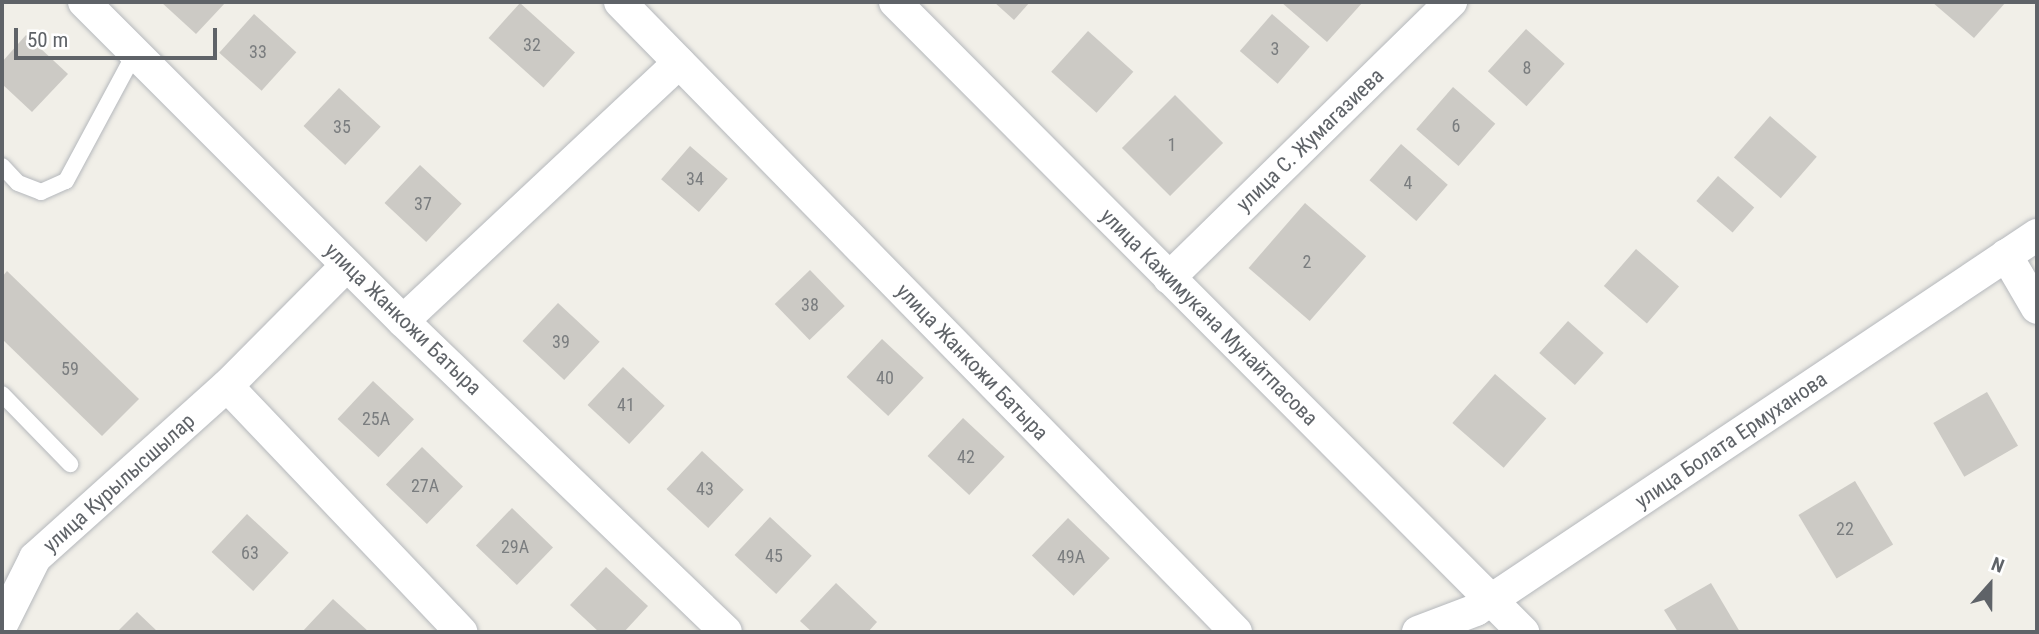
<!DOCTYPE html>
<html>
<head>
<meta charset="utf-8">
<style>
	body { margin:0 }
	#map { position:relative; width:2039px; height:634px; overflow:hidden; background:#f1efe8; font-family:"Roboto Condensed",sans-serif }
	div>[style] { position:absolute }
	.building>* { inset:0; background:#cccac5; transform-origin:0 0 }
	.roads { filter:drop-shadow(0 0 2px #b5b8bc) drop-shadow(0 0 2px #b5b8bc) }
	.lane>* { height:16px; margin:-8px; padding:0 8px; transform-origin:8px; border-radius:8px; background:#fff }
	.street>* { height:32px; margin:-16px; padding:0 16px; transform-origin:16px; border-radius:16px; background:#fff }
	span { translate:-50% -50%; white-space:nowrap; text-align:center; line-height:1.15; -webkit-text-stroke:5px #fff; paint-order:stroke }
	.number-label { font-size:18px; color:#7a7d7f }
	.number-label span { -webkit-text-stroke-width:0 }
	.street-label { font-size:21px; color:#5f6368 }
	.frame { position:absolute; inset:0; border:4px solid #5f6368; pointer-events:none }
	.north { position:absolute; left:1955px; top:550px; width:70px; height:70px; -webkit-text-stroke:5px #fff; paint-order:stroke; rotate:21deg; font-size:19px; font-weight:700; line-height:28px; text-align:center; color:#5f6368 }
	.north::after { content:''; display:block; margin:auto; width:24px; height:32px; background:#5f6368; clip-path:polygon(50% 0,100% 100%,50% 72%,0 100%) }
	.scale { position:absolute; left:14px; top:28px; width:203px; height:32px; box-sizing:border-box; border:4px solid #5f6368; border-top:0; padding-left:9px; font-size:21px; line-height:24px; white-space:nowrap; color:#5f6368; -webkit-text-stroke:5px #fff; paint-order:stroke }
</style>
</head>
<body>
<div id="map">
	<div class="building">
		<div style="clip-path:polygon(161px 2px,226px 2px,196px 34px)"></div>
		<div style="clip-path:polygon(994px 2px,1030px 2px,1014px 20px)"></div>
		<div style="clip-path:polygon(1281px 2px,1363px 2px,1327px 42px)"></div>
		<div style="clip-path:polygon(1932px 2px,2006px 2px,1974px 38px)"></div>
		<div style="left:520px;top:3px;width:74px;height:47px;rotate:42deg"></div>
		<div style="left:254px;top:14px;width:57px;height:52px;rotate:42deg"></div>
		<div style="left:1272px;top:14px;width:50px;height:49px;rotate:41deg"></div>
		<div style="left:1526px;top:29px;width:52px;height:57px;rotate:42deg"></div>
		<div style="left:1088px;top:31px;width:61px;height:55px;rotate:42deg"></div>
		<div style="clip-path:polygon(26px 35px,68px 74px,32px 112px,2px 84px,2px 62px)"></div>
		<div style="left:1453px;top:87px;width:56px;height:56px;rotate:41deg"></div>
		<div style="left:339px;top:88px;width:57px;height:52px;rotate:43deg"></div>
		<div style="left:1175px;top:95px;width:68px;height:75px;rotate:45deg"></div>
		<div style="left:1770px;top:116px;width:62px;height:55px;rotate:41deg"></div>
		<div style="left:1401px;top:144px;width:62px;height:48px;rotate:41deg"></div>
		<div style="left:690px;top:146px;width:50px;height:44px;rotate:41deg"></div>
		<div style="left:420px;top:165px;width:57px;height:52px;rotate:43deg"></div>
		<div style="left:1718px;top:176px;width:48px;height:33px;rotate:41deg"></div>
		<div style="left:1305px;top:203px;width:81px;height:86px;rotate:41deg"></div>
		<div style="left:1636px;top:249px;width:57px;height:49px;rotate:41deg"></div>
		<div style="left:810px;top:270px;width:50px;height:49px;rotate:46deg"></div>
		<div style="clip-path:polygon(7px 271px,139px 399px,102px 436px,2px 339px,2px 277px)"></div>
		<div style="left:558px;top:303px;width:57px;height:52px;rotate:43deg"></div>
		<div style="left:1568px;top:321px;width:48px;height:43px;rotate:42deg"></div>
		<div style="left:882px;top:339px;width:57px;height:52px;rotate:43deg"></div>
		<div style="left:623px;top:367px;width:57px;height:52px;rotate:43deg"></div>
		<div style="left:1495px;top:374px;width:68px;height:65px;rotate:41deg"></div>
		<div style="left:373px;top:381px;width:56px;height:52px;rotate:43deg"></div>
		<div style="left:1987px;top:392px;width:62px;height:62px;rotate:60deg"></div>
		<div style="left:963px;top:418px;width:57px;height:52px;rotate:43deg"></div>
		<div style="left:422px;top:447px;width:57px;height:52px;rotate:44deg"></div>
		<div style="left:702px;top:451px;width:57px;height:52px;rotate:43deg"></div>
		<div style="left:1855px;top:481px;width:74px;height:66px;rotate:59deg"></div>
		<div style="left:512px;top:508px;width:57px;height:52px;rotate:44deg"></div>
		<div style="left:247px;top:514px;width:57px;height:52px;rotate:43deg"></div>
		<div style="left:770px;top:517px;width:57px;height:52px;rotate:43deg"></div>
		<div style="left:1068px;top:518px;width:58px;height:52px;rotate:44deg"></div>
		<div style="clip-path:polygon(606px 567px,648px 606px,624px 632px,599px 632px,570px 605px)"></div>
		<div style="clip-path:polygon(836px 583px,877px 622px,868px 632px,812px 632px,800px 621px)"></div>
		<div style="clip-path:polygon(1711px 583px,1740px 632px,1678px 632px,1664px 610px)"></div>
		<div style="clip-path:polygon(333px 599px,369px 632px,302px 632px)"></div>
		<div style="clip-path:polygon(137px 612px,158px 632px,117px 632px)"></div>
	</div>
	<div class="roads">
		<div class="lane">
			<div style="left:2px;top:166px;width:23px;rotate:47deg"></div>
			<div style="left:18px;top:183px;width:25px;rotate:21deg"></div>
			<div style="left:41px;top:192px;width:27px;rotate:-24deg"></div>
			<div style="left:66px;top:181px;width:145px;rotate:-61.7deg"></div>
			<div style="left:2px;top:394px;width:98px;rotate:45.8deg"></div>
		</div>
		<div class="street">
			<div style="left:84px;top:2px;width:451px;rotate:45deg"></div>
			<div style="left:403px;top:321px;width:448px;rotate:43.9deg"></div>
			<div style="left:620px;top:2px;width:881px;rotate:45.64deg"></div>
			<div style="left:895px;top:2px;width:890px;rotate:45.09deg"></div>
			<div style="left:2006px;top:255px;width:61px;rotate:59.7deg"></div>
			<div style="left:1169px;top:278px;width:395px;rotate:-44.4deg"></div>
			<div style="left:403px;top:321px;width:378px;rotate:-43.1deg"></div>
			<div style="left:227px;top:386px;width:340px;rotate:46.4deg"></div>
			<div style="left:2px;top:624px;width:74px;rotate:-63.4deg"></div>
			<div style="left:35px;top:558px;width:258px;rotate:-41.9deg"></div>
			<div style="left:227px;top:386px;width:170px;rotate:-45.2deg"></div>
			<div style="left:1418px;top:632px;width:62px;rotate:-20.8deg"></div>
			<div style="left:1476px;top:610px;width:675px;rotate:-33.76deg"></div>
		</div>
	</div>
	<div class="number-label">
		<span style="left:532px;top:45px">32</span>
		<span style="left:1275px;top:49px">3</span>
		<span style="left:258px;top:52px">33</span>
		<span style="left:1527px;top:68px">8</span>
		<span style="left:1456px;top:126px">6</span>
		<span style="left:342px;top:127px">35</span>
		<span style="left:1172px;top:145px">1</span>
		<span style="left:695px;top:179px">34</span>
		<span style="left:1408px;top:183px">4</span>
		<span style="left:423px;top:204px">37</span>
		<span style="left:1307px;top:262px">2</span>
		<span style="left:810px;top:305px">38</span>
		<span style="left:561px;top:342px">39</span>
		<span style="left:70px;top:369px">59</span>
		<span style="left:885px;top:378px">40</span>
		<span style="left:626px;top:405px">41</span>
		<span style="left:376px;top:419px">25А</span>
		<span style="left:966px;top:457px">42</span>
		<span style="left:425px;top:486px">27А</span>
		<span style="left:705px;top:489px">43</span>
		<span style="left:1845px;top:529px">22</span>
		<span style="left:515px;top:547px">29А</span>
		<span style="left:250px;top:553px">63</span>
		<span style="left:774px;top:556px">45</span>
		<span style="left:1071px;top:557px">49А</span>
	</div>
	<div class="street-label">
		<span style="left:1310px;top:140px;rotate:-44deg">улица С. Жумагазиева</span>
		<span style="left:1209px;top:317px;rotate:45deg">улица Кажимукана Мунайтпасова</span>
		<span style="left:403px;top:319px;rotate:44deg">улица Жанкожи Батыра</span>
		<span style="left:972px;top:362px;rotate:46deg">улица Жанкожи Батыра</span>
		<span style="left:1731px;top:440px;rotate:-34deg">улица Болата Ермуханова</span>
		<span style="left:119px;top:483px;rotate:-42deg">улица Курылысшылар</span>
	</div>
	<div class="frame"></div>
	<div class="north">N</div>
	<div class="scale">50 m</div>
</div>
</body>
</html>
